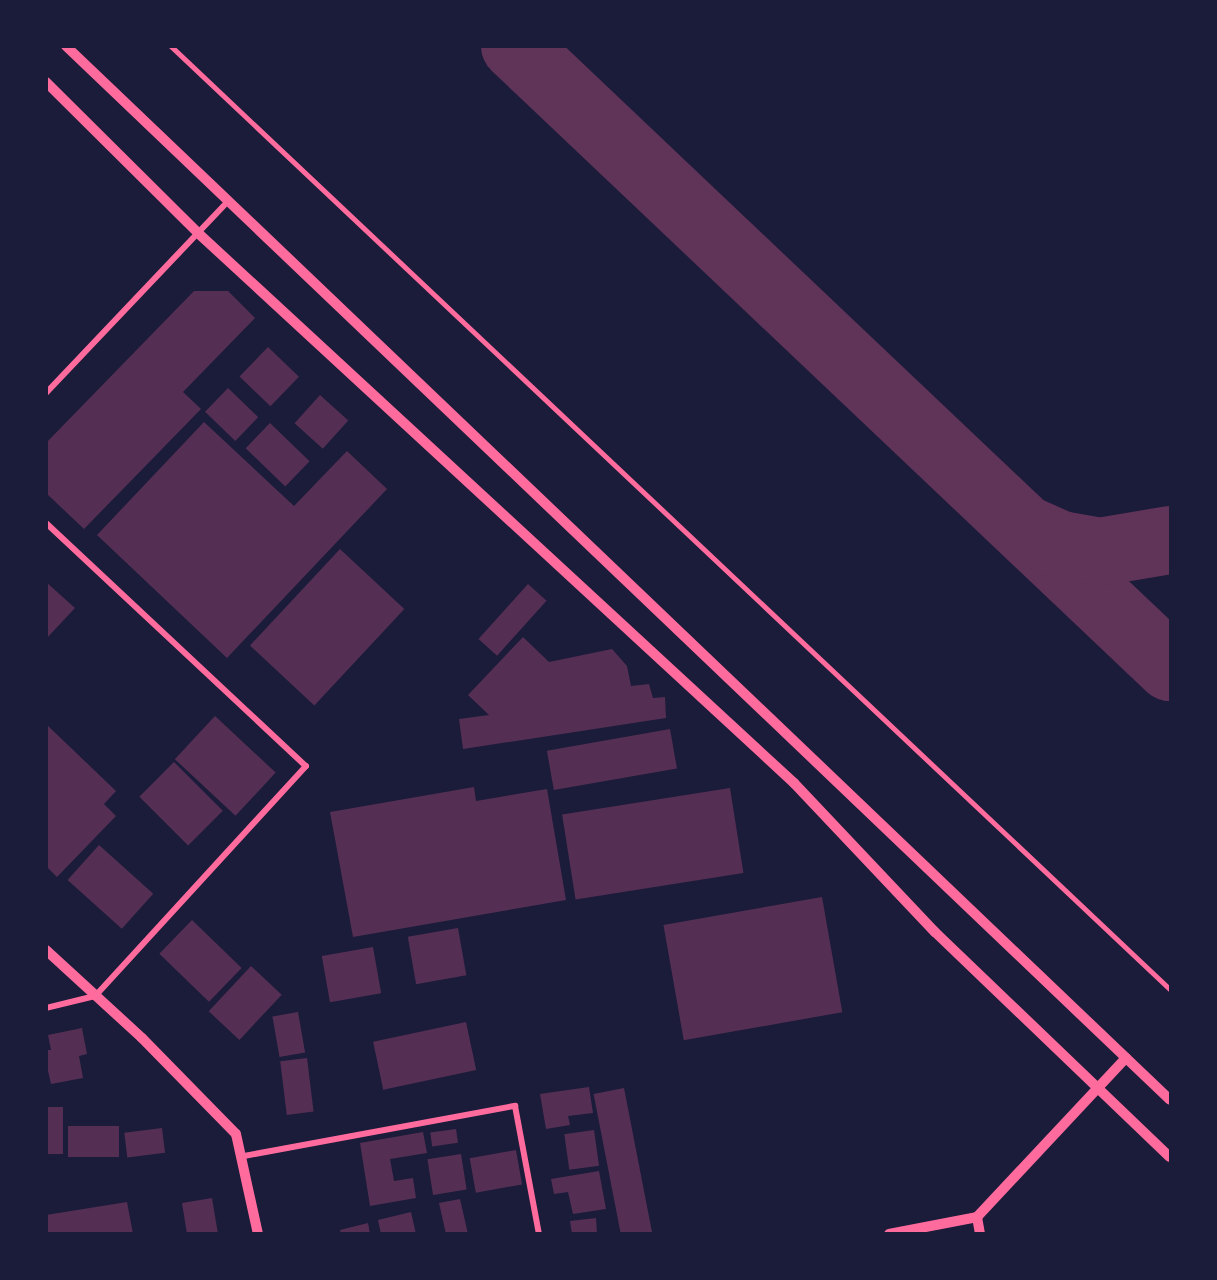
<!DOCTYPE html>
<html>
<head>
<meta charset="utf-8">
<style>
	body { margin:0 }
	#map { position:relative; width:1217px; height:1280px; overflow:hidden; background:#1b1b3a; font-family:Signika,sans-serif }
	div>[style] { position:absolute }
	.taxiway>* { height:68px; margin:-34px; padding:0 34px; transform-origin:34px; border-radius:34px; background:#603358 }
	.building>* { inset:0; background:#542f53; transform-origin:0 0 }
	.service>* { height:4.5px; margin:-2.25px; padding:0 2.25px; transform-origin:2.25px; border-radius:2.25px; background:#ff6b9d }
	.minor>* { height:6px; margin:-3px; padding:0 3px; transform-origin:3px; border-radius:3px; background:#ff6b9d }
	.tertiary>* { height:10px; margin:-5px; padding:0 5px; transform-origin:5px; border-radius:5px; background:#ff6b9d }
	span { translate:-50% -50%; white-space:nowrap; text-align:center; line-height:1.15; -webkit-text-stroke:5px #1b1b3a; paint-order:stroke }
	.frame { position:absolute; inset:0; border:48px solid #1b1b3a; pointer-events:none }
</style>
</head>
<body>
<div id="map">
	<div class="taxiway">
		<div style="left:515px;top:46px;width:903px;rotate:43.47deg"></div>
		<div style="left:1027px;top:530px;width:37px;rotate:24deg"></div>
		<div style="left:1061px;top:545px;width:39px;rotate:10deg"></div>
		<div style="left:1099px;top:552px;width:72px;rotate:-9.6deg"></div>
	</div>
	<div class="building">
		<div style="clip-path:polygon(194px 291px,228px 291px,255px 318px,183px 392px,201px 409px,84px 529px,46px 493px,46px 443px)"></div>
		<div style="left:268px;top:347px;width:43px;height:41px;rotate:44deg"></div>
		<div style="left:228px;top:388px;width:42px;height:33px;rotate:44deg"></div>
		<div style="left:320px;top:395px;width:38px;height:38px;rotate:42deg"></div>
		<div style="clip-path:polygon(204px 422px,294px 506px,347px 451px,387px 489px,227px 658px,97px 535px)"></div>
		<div style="left:270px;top:423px;width:55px;height:35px;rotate:44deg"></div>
		<div style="left:340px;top:549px;width:88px;height:132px;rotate:43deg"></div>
		<div style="clip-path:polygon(46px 582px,75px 608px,46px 639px)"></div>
		<div style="left:528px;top:584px;width:25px;height:74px;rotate:42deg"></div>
		<div style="clip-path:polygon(523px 637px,549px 662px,612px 649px,627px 666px,631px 686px,649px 684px,653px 698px,665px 697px,666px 718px,463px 749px,459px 719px,489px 715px,468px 695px)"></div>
		<div style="left:215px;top:716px;width:83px;height:59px;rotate:43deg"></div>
		<div style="clip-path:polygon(46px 724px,116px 791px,104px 804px,116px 816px,57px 877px,46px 866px)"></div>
		<div style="left:670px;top:729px;width:40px;height:125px;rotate:80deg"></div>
		<div style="left:174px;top:762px;width:69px;height:49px;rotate:45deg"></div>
		<div style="clip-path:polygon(474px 787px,476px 801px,547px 789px,566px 900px,353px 937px,330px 812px)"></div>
		<div style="left:730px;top:788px;width:86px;height:170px;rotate:81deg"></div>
		<div style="left:99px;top:845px;width:73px;height:47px;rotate:42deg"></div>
		<div style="left:822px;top:897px;width:117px;height:161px;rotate:80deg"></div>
		<div style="left:192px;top:920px;width:69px;height:47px;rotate:44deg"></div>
		<div style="left:458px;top:928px;width:48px;height:51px;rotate:80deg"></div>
		<div style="left:373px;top:947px;width:47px;height:52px;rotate:80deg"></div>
		<div style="left:251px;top:966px;width:42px;height:62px;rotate:43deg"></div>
		<div style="left:298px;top:1012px;width:41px;height:26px;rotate:80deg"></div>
		<div style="left:466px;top:1022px;width:49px;height:95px;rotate:78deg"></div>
		<div style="clip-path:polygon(82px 1028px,87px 1054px,79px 1056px,83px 1078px,51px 1084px,46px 1062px,46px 1050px,51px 1050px,48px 1035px)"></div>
		<div style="left:307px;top:1058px;width:54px;height:27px;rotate:83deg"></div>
		<div style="clip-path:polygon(589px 1087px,593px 1113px,568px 1116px,570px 1125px,546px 1129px,540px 1094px)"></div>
		<div style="left:624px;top:1088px;width:149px;height:31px;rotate:79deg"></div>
		<div style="left:46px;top:1107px;width:17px;height:47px"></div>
		<div style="left:68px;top:1126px;width:51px;height:31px"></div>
		<div style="left:162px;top:1128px;width:25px;height:38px;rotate:83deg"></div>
		<div style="left:456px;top:1129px;width:14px;height:26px;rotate:82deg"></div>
		<div style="left:594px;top:1130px;width:36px;height:30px;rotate:82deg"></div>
		<div style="clip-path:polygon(423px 1132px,427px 1153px,390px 1159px,394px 1181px,413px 1178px,416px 1198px,370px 1206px,360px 1143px)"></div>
		<div style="left:516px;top:1150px;width:35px;height:47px;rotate:80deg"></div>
		<div style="left:461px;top:1154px;width:36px;height:34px;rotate:81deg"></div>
		<div style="clip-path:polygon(599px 1171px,606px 1209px,573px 1214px,568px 1192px,554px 1194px,551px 1179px)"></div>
		<div style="clip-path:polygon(212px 1198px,218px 1234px,187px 1234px,182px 1203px)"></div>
		<div style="clip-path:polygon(460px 1199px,468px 1234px,446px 1234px,439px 1203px)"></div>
		<div style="clip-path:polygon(127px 1202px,133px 1234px,46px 1234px,46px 1215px)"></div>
		<div style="clip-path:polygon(411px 1212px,416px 1234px,381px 1234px,378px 1220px)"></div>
		<div style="clip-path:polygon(596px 1218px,597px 1234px,572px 1234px,570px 1221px)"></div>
		<div style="clip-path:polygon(368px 1223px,370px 1234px,341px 1234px,340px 1230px)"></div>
	</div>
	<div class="service">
		<div style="left:171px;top:46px;width:1374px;rotate:43.35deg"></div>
	</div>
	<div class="minor">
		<div style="left:46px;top:393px;width:263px;rotate:-46.5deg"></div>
		<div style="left:46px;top:523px;width:356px;rotate:43.1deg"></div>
		<div style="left:306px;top:766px;width:312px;rotate:132.5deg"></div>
		<div style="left:95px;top:996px;width:50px;rotate:166.2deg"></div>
		<div style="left:244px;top:1156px;width:276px;rotate:-10.5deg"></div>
		<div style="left:515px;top:1106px;width:130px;rotate:79.4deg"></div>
	</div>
	<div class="tertiary">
		<div style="left:66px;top:46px;width:1526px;rotate:43.67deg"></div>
		<div style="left:46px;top:82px;width:214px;rotate:44.8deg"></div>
		<div style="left:198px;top:233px;width:811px;rotate:42.7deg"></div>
		<div style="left:794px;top:783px;width:205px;rotate:46.6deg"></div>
		<div style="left:935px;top:932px;width:325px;rotate:43.8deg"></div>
		<div style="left:46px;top:950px;width:130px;rotate:42.5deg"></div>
		<div style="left:142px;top:1038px;width:134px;rotate:45.6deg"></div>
		<div style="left:236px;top:1134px;width:102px;rotate:77.6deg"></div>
		<div style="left:977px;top:1217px;width:17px;rotate:80deg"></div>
		<div style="left:889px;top:1234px;width:90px;rotate:-10.9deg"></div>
		<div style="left:977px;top:1217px;width:218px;rotate:-46.9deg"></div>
	</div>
	<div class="frame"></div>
</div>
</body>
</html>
